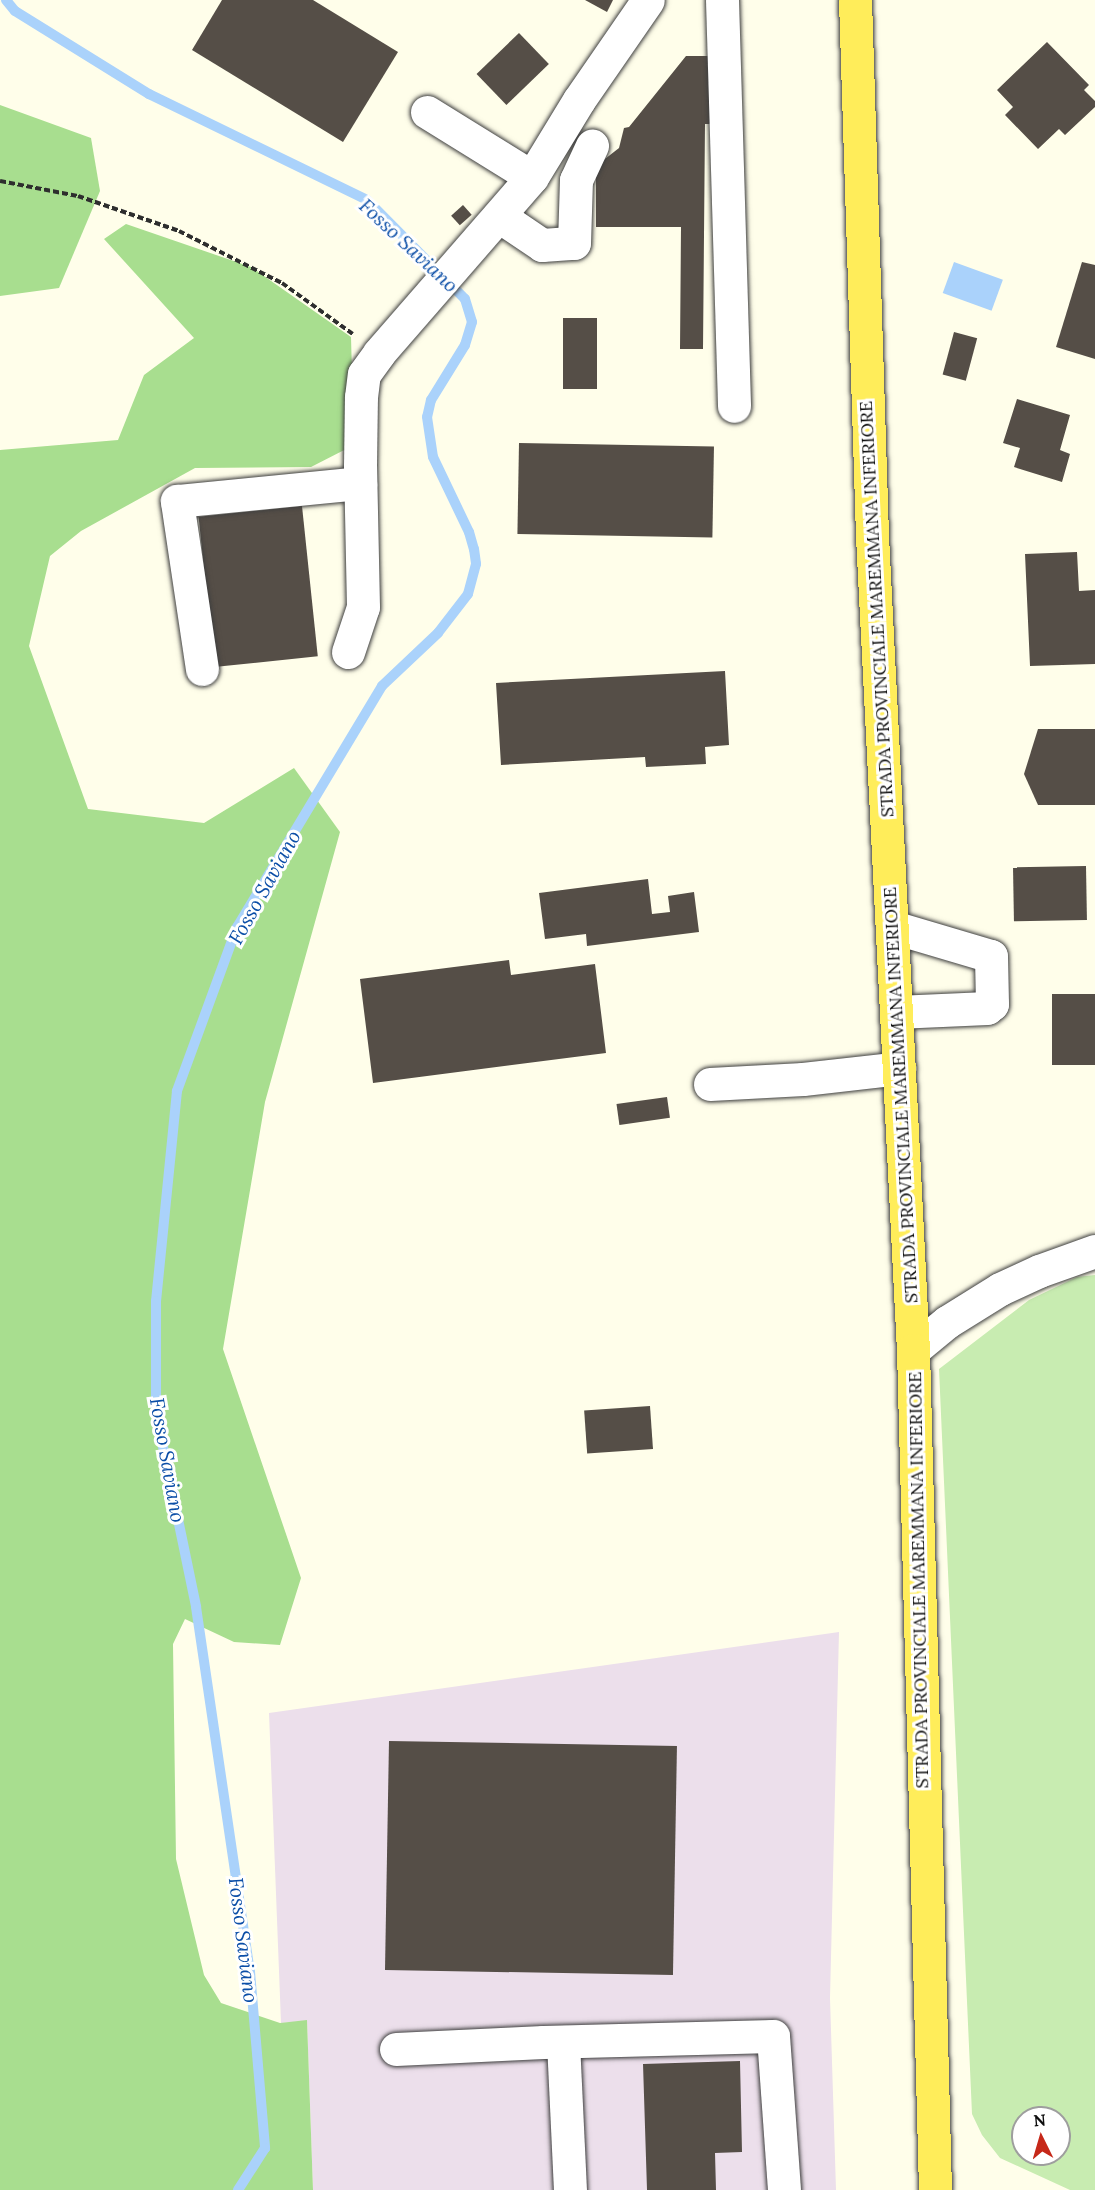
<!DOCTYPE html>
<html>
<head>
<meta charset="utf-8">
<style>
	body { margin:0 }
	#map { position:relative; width:1095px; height:2190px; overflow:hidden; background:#fffeea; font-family:Lora,serif }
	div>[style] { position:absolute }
	.industrial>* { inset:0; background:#ecdfeb }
	.green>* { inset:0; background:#c8ecb1 }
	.forest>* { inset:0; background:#a8de8f }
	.water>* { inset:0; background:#aad2fb; transform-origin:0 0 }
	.stream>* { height:10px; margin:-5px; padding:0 5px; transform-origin:5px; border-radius:5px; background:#aad2fb }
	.building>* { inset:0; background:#554e47; transform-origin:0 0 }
	.path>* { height:4px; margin-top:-2px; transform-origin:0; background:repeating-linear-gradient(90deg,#2e2e2e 0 6px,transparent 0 9px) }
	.roads { filter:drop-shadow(0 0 2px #3f3f3f) drop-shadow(0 0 2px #3f3f3f) }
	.minor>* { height:33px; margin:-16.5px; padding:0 16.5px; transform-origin:16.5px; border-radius:16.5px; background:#fff }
	.major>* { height:33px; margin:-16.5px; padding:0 16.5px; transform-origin:16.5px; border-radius:16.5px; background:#ffed5a }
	span { translate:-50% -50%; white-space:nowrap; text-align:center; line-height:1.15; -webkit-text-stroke:6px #fff; paint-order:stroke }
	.street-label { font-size:18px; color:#0c0c0c }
	.water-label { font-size:20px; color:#0b4ea7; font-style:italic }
	.north { position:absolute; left:1011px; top:2106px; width:60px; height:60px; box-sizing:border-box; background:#fff; border:2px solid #9e9e9e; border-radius:50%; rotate:355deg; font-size:16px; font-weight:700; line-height:24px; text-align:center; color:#0c0c0c }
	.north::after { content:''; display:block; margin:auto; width:21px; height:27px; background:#c62819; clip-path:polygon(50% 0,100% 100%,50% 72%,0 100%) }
</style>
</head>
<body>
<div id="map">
	<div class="industrial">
		<div style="clip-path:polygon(839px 1632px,830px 1998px,836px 2190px,313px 2190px,307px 2021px,281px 2023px,269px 1713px)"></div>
	</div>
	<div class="green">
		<div style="clip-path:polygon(evenodd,1095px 1275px,1095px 2190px,1070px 2190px,1000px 2158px,982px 2135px,972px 2114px,939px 1369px,1029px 1300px,1077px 1277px,1095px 1275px,1023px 2118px,1059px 2118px,1059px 2154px,1023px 2154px,1023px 2118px)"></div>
	</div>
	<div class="forest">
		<div style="clip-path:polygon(0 105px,91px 138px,100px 191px,59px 288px,0 296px)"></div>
		<div style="clip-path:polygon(126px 224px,251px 267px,351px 337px,354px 445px,311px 467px,195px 468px,81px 531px,50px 556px,29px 646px,88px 809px,204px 823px,294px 768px,340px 832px,265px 1102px,223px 1349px,301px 1578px,280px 1645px,234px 1642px,185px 1619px,173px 1644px,176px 1859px,204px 1975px,221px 2003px,280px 2023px,307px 2020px,313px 2190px,0 2190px,0 450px,118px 440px,144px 375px,194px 338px,104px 239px)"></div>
	</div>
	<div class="water">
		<div style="left:954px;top:262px;width:52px;height:33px;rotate:20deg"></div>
	</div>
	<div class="stream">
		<div style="left:6px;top:0;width:14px;rotate:51deg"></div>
		<div style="left:15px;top:11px;width:158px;rotate:31.8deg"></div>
		<div style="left:149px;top:94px;width:242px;rotate:25.9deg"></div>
		<div style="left:367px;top:200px;width:139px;rotate:45.3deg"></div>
		<div style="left:465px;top:299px;width:24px;rotate:73deg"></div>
		<div style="left:472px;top:322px;width:24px;rotate:107deg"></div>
		<div style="left:465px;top:345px;width:65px;rotate:121.7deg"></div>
		<div style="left:431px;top:400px;width:17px;rotate:103deg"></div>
		<div style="left:427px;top:417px;width:40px;rotate:81.5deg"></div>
		<div style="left:433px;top:457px;width:83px;rotate:64.4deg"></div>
		<div style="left:469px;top:532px;width:18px;rotate:74deg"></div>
		<div style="left:474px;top:549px;width:15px;rotate:82deg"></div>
		<div style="left:476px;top:564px;width:31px;rotate:105deg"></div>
		<div style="left:468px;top:594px;width:49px;rotate:127.6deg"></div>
		<div style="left:438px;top:633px;width:77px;rotate:136.6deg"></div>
		<div style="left:382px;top:686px;width:281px;rotate:121deg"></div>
		<div style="left:237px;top:927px;width:175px;rotate:110.1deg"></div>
		<div style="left:177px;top:1091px;width:211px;rotate:95.7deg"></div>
		<div style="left:156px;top:1301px;width:112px;rotate:90deg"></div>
		<div style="left:156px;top:1413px;width:198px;rotate:78.3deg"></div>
		<div style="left:196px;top:1607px;width:369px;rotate:81.6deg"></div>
		<div style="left:250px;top:1972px;width:177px;rotate:85.1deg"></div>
		<div style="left:265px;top:2148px;width:50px;rotate:122.7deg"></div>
	</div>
	<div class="building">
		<div style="clip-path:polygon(222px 0,313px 0,398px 52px,343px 142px,192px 50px)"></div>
		<div style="clip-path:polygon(585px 0,613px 0,607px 12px)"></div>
		<div style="left:519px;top:33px;width:43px;height:59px;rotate:46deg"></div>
		<div style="clip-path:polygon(1047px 42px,1089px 85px,1084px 90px,1095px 101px,1095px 107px,1065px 135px,1059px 129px,1038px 149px,1005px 115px,1013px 107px,997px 90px)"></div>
		<div style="clip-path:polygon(686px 56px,712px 56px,711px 124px,705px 124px,703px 349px,680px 349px,681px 227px,596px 227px,596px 166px,619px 148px,624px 128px,629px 127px)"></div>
		<div style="left:463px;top:205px;width:13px;height:16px;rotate:48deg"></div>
		<div style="clip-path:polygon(1082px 262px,1095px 265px,1095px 359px,1056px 347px)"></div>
		<div style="left:563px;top:318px;width:34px;height:71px"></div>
		<div style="left:954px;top:332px;width:24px;height:44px;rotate:15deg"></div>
		<div style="clip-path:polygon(1017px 399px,1070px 415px,1060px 450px,1070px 454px,1062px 482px,1014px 467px,1020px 448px,1003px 443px)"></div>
		<div style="left:519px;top:443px;width:195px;height:91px;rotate:1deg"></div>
		<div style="left:302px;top:506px;width:151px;height:104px;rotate:84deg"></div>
		<div style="clip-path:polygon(1077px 552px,1079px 591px,1095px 590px,1095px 664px,1030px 666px,1025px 554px)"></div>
		<div style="clip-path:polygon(725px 671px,729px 745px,705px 747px,706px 764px,646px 767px,645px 757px,501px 765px,496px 683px)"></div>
		<div style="clip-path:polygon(1038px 729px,1095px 729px,1095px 805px,1038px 805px,1024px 774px)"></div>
		<div style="left:1086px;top:866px;width:54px;height:73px;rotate:89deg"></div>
		<div style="clip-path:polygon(648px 879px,652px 914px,670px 912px,668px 896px,694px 892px,699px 932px,587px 946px,586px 934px,545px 939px,539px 893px)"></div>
		<div style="clip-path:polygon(509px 960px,511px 975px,595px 964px,606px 1053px,373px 1083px,360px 979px)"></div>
		<div style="left:1095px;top:994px;width:71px;height:43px;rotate:90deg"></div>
		<div style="left:667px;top:1097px;width:21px;height:51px;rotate:82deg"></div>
		<div style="left:650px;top:1406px;width:43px;height:66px;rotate:86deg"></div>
		<div style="left:389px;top:1741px;width:288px;height:229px;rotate:1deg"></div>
		<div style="clip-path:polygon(740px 2061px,742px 2152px,715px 2153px,716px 2190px,647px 2190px,643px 2064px)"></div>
	</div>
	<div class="path">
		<div style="left:0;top:181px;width:79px;rotate:10.9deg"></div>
		<div style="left:78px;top:196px;width:107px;rotate:19.1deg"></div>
		<div style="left:179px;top:231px;width:115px;rotate:26.8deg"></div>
		<div style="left:282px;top:283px;width:87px;rotate:35.7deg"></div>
	</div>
	<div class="roads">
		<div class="minor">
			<div style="left:722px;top:0;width:406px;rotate:88.3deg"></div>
			<div style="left:427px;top:112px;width:123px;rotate:31.8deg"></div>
			<div style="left:499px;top:216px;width:52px;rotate:34deg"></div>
			<div style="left:542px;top:245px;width:32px;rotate:-4deg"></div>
			<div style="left:574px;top:243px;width:63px;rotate:-88.2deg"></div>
			<div style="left:576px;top:180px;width:38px;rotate:-65deg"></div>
			<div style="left:348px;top:652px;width:47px;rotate:-71.6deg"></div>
			<div style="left:363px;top:607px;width:141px;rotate:-91.2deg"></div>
			<div style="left:360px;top:466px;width:69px;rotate:-89.2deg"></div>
			<div style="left:361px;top:397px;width:23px;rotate:-83deg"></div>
			<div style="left:364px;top:374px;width:26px;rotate:-54deg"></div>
			<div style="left:379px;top:353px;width:233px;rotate:-49deg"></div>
			<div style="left:532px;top:177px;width:90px;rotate:-58.6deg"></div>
			<div style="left:579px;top:100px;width:121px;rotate:-55.4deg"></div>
			<div style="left:202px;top:669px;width:170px;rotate:-98.5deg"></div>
			<div style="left:177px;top:501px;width:184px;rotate:-5.6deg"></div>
			<div style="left:893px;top:927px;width:102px;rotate:16.5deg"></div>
			<div style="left:991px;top:956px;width:48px;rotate:88.8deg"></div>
			<div style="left:992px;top:1004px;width:6px;rotate:141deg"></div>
			<div style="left:987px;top:1008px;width:91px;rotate:177.5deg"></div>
			<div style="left:710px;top:1084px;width:93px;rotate:-3.1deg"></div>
			<div style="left:803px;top:1079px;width:97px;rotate:-6.5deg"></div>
			<div style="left:913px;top:1350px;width:44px;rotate:-39.5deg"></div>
			<div style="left:947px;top:1322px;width:62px;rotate:-31.9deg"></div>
			<div style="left:1000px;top:1289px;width:43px;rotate:-24.8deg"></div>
			<div style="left:1039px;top:1271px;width:59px;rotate:-19.7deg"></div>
			<div style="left:563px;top:2042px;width:148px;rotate:87.3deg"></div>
			<div style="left:396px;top:2049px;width:147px;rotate:-2.7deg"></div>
			<div style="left:543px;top:2042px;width:230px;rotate:-1.5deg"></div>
			<div style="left:773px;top:2036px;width:154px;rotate:85.9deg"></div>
		</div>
		<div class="major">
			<div style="left:855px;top:0;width:536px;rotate:88.18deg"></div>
			<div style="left:872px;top:536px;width:815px;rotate:87.12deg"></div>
			<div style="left:913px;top:1350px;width:840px;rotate:88.5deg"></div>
		</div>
	</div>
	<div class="street-label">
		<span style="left:877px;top:609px;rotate:-93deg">STRADA PROVINCIALE MAREMMANA INFERIORE</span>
		<span style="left:901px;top:1095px;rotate:-93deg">STRADA PROVINCIALE MAREMMANA INFERIORE</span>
		<span style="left:919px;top:1580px;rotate:-91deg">STRADA PROVINCIALE MAREMMANA INFERIORE</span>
	</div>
	<div class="water-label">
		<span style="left:409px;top:245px;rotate:43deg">Fosso Saviano</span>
		<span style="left:264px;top:887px;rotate:-61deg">Fosso Saviano</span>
		<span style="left:168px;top:1460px;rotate:80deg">Fosso Saviano</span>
		<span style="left:244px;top:1940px;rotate:83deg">Fosso Saviano</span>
	</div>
	<div class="north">N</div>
</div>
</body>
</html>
